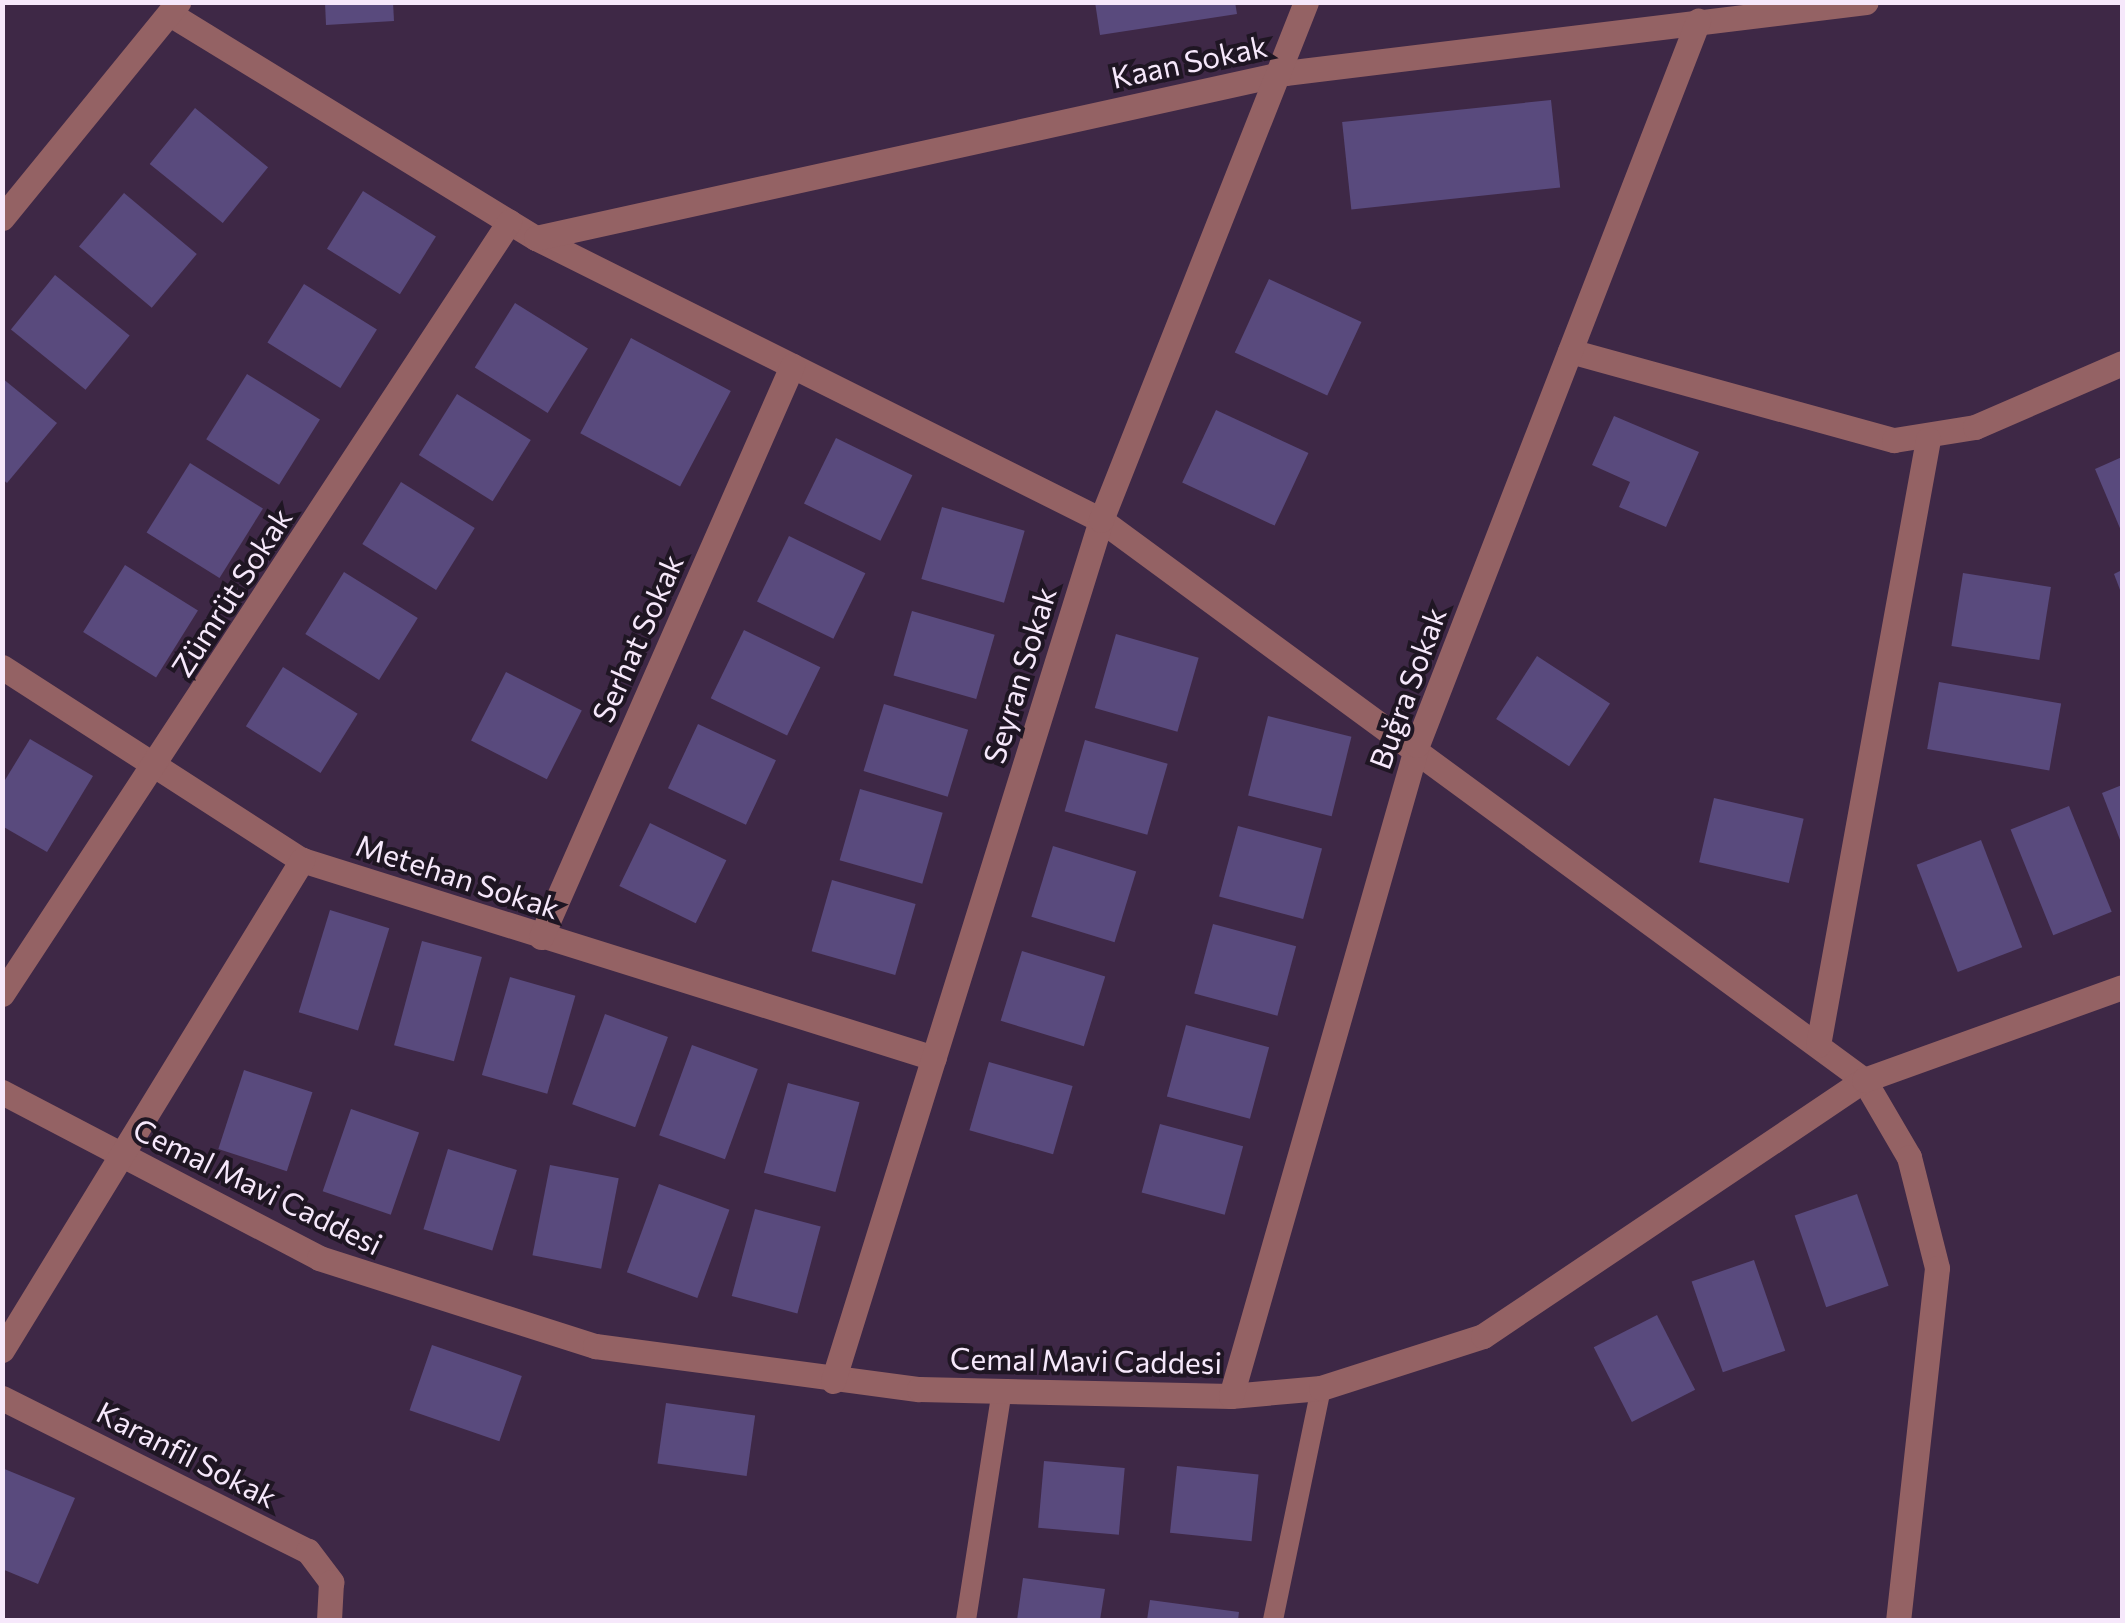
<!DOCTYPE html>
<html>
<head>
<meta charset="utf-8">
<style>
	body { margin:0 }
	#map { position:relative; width:2125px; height:1623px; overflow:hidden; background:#3e2846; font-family:Commissioner,sans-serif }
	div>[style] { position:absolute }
	.building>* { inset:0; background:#594a7d; transform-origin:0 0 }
	.service>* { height:20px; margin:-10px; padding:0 10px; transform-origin:10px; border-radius:10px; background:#946264 }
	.minor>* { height:25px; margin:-12.5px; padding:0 12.5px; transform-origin:12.5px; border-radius:12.5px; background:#946264 }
	.tertiary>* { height:25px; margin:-12.5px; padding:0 12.5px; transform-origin:12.5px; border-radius:12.5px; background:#946264 }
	span { translate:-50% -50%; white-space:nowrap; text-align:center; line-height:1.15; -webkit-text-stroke:8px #1f1623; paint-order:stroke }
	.street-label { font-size:30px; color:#f6e8fb }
	.frame { position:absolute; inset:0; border:5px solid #f6e8fb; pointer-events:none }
</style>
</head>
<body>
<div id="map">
	<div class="building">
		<div style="clip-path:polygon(325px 2px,393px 2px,394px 21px,326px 25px)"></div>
		<div style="clip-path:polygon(1095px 2px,1235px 2px,1237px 14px,1100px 35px)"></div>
		<div style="left:1551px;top:100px;width:88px;height:210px;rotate:84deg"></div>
		<div style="left:195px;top:108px;width:94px;height:72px;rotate:39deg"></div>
		<div style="left:363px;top:191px;width:86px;height:68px;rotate:32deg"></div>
		<div style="left:124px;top:193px;width:95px;height:70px;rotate:40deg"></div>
		<div style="left:55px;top:275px;width:96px;height:70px;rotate:39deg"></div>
		<div style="left:1269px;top:279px;width:102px;height:81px;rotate:25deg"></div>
		<div style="left:304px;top:284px;width:86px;height:69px;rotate:32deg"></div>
		<div style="left:515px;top:303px;width:86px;height:76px;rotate:32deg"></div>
		<div style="left:631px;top:338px;width:113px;height:108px;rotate:28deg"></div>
		<div style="left:247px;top:374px;width:86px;height:77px;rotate:32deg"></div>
		<div style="clip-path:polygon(2px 378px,57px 423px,7px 483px,2px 479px)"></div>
		<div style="left:457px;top:394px;width:87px;height:72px;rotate:32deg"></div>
		<div style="left:1216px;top:410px;width:102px;height:80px;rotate:25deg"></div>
		<div style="clip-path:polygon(1614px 416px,1699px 452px,1666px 527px,1619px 507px,1630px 482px,1592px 465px)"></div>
		<div style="left:836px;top:438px;width:85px;height:73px;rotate:26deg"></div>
		<div style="clip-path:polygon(2122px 457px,2122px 533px,2095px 469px)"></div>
		<div style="left:190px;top:463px;width:86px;height:82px;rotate:32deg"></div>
		<div style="left:401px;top:482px;width:87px;height:73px;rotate:32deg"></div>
		<div style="left:942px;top:507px;width:86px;height:75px;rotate:16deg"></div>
		<div style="left:789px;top:536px;width:85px;height:73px;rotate:26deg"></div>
		<div style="left:125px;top:565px;width:86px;height:79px;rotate:32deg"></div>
		<div style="clip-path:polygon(2122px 570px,2122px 595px,2114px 574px)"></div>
		<div style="left:344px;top:572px;width:87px;height:73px;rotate:32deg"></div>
		<div style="left:1963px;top:573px;width:89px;height:74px;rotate:9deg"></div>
		<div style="left:912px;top:611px;width:86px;height:67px;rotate:16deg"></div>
		<div style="left:744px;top:630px;width:85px;height:76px;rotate:26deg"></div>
		<div style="left:1116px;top:634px;width:86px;height:77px;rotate:16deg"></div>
		<div style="left:1537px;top:656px;width:87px;height:75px;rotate:33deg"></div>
		<div style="left:283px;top:667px;width:88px;height:70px;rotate:32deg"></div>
		<div style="left:506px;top:672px;width:85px;height:77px;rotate:27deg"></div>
		<div style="left:1939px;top:682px;width:124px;height:68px;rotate:10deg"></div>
		<div style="left:884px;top:704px;width:88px;height:70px;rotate:17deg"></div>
		<div style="left:1268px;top:716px;width:86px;height:82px;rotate:14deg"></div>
		<div style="left:698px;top:724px;width:86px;height:71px;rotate:25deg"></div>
		<div style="clip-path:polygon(30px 739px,93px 776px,47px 852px,2px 826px,2px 785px)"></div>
		<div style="left:1085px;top:740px;width:86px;height:74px;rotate:16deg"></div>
		<div style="clip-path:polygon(2122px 785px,2122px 845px,2102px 793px)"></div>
		<div style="left:860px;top:789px;width:86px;height:74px;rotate:16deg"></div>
		<div style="left:1714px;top:798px;width:92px;height:66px;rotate:13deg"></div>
		<div style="left:2069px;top:806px;width:114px;height:63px;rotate:68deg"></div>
		<div style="left:650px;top:823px;width:85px;height:70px;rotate:26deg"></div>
		<div style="left:1238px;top:826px;width:87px;height:73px;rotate:15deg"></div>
		<div style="left:1981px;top:840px;width:115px;height:69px;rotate:69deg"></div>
		<div style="left:1053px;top:846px;width:87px;height:74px;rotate:17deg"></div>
		<div style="left:832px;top:880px;width:87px;height:74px;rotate:16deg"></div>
		<div style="left:330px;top:910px;width:62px;height:107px;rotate:17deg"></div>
		<div style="left:1213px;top:924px;width:86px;height:72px;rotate:15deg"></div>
		<div style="left:422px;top:941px;width:62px;height:108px;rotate:15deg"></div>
		<div style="left:1022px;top:951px;width:87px;height:73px;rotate:17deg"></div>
		<div style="left:510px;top:977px;width:68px;height:102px;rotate:16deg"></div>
		<div style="left:605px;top:1014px;width:67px;height:96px;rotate:20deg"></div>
		<div style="left:1186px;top:1025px;width:86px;height:74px;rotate:15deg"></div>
		<div style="left:692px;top:1045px;width:70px;height:96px;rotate:20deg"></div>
		<div style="left:989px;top:1062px;width:87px;height:71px;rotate:16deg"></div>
		<div style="left:244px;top:1070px;width:72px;height:83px;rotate:18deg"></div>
		<div style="left:788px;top:1083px;width:74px;height:93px;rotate:15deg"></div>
		<div style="left:351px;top:1109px;width:72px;height:87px;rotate:19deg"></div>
		<div style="left:1160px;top:1124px;width:86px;height:71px;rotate:15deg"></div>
		<div style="left:448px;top:1149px;width:72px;height:84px;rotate:17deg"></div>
		<div style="left:550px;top:1165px;width:70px;height:92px;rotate:11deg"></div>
		<div style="left:659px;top:1184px;width:75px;height:94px;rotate:20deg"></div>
		<div style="left:1857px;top:1194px;width:97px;height:66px;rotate:71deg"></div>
		<div style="left:755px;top:1209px;width:68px;height:90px;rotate:15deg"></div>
		<div style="left:1754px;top:1260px;width:96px;height:66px;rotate:71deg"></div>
		<div style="left:1657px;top:1315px;width:84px;height:71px;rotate:63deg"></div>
		<div style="left:432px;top:1345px;width:95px;height:69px;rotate:19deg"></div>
		<div style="left:666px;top:1403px;width:90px;height:61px;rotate:8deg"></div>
		<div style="left:1044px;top:1461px;width:81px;height:67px;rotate:5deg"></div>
		<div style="left:1177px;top:1466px;width:82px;height:67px;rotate:6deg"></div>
		<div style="clip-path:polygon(2px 1468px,75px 1498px,38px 1584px,2px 1569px)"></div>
		<div style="clip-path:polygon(1023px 1578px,1105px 1589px,1100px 1620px,1017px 1620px)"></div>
		<div style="clip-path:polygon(1150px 1600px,1239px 1612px,1238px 1620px,1147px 1620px)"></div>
	</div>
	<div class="service">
		<div style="left:966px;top:1620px;width:233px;rotate:-81.1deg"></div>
		<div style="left:1273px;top:1620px;width:237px;rotate:-78.3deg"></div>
	</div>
	<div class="minor">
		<div style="left:170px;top:14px;width:429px;rotate:31.5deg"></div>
		<div style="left:536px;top:238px;width:631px;rotate:26.52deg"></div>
		<div style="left:1101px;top:520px;width:946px;rotate:36.28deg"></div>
		<div style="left:1864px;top:1080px;width:89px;rotate:59.7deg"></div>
		<div style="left:1909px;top:1157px;width:114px;rotate:75.8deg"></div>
		<div style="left:1937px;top:1268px;width:354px;rotate:96.3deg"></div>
		<div style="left:536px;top:238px;width:767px;rotate:-12.42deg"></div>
		<div style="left:1285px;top:73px;width:585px;rotate:-6.97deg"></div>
		<div style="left:1570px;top:351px;width:336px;rotate:15.4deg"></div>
		<div style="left:1894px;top:440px;width:82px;rotate:-9.1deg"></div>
		<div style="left:1975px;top:427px;width:160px;rotate:-23.5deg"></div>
		<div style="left:2px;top:667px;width:357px;rotate:32.8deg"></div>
		<div style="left:302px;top:860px;width:662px;rotate:17.4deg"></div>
		<div style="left:541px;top:937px;width:624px;rotate:-66.27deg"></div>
		<div style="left:2px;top:994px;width:924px;rotate:-56.71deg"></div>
		<div style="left:1818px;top:1045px;width:616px;rotate:-79.71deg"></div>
		<div style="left:2px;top:1092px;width:358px;rotate:27.6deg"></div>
		<div style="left:319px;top:1258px;width:290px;rotate:17.7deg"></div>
		<div style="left:595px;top:1346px;width:327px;rotate:7.6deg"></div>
		<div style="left:919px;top:1389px;width:312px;rotate:1.3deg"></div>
		<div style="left:1231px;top:1396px;width:90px;rotate:-5.1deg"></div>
		<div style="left:1321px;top:1388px;width:170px;rotate:-17.8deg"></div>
		<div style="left:1483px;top:1336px;width:459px;rotate:-33.9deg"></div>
		<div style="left:1864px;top:1080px;width:274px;rotate:-19.8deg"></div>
		<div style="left:2px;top:1350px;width:575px;rotate:-58.52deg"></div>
		<div style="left:833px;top:1381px;width:902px;rotate:-72.71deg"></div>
		<div style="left:1101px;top:520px;width:557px;rotate:-68.41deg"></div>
		<div style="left:1231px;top:1396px;width:677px;rotate:-74.05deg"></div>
		<div style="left:1417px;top:745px;width:777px;rotate:-68.79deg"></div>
		<div style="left:2px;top:1398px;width:342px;rotate:26.6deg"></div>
		<div style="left:308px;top:1551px;width:39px;rotate:53deg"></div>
		<div style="left:331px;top:1582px;width:38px;rotate:93deg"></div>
	</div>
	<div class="tertiary">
		<div style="left:2px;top:218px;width:279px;rotate:-50.8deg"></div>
	</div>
	<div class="street-label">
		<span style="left:1189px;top:61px;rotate:-12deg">Kaan Sokak</span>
		<span style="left:231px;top:592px;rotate:-57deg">Zümrüt Sokak</span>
		<span style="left:637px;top:638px;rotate:-66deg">Serhat Sokak</span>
		<span style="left:1019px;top:675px;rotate:-73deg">Seyran Sokak</span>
		<span style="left:1407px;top:688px;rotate:-70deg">Buğra Sokak</span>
		<span style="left:458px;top:876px;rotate:18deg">Metehan Sokak</span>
		<span style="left:258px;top:1186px;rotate:26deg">Cemal Mavi Caddesi</span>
		<span style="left:1086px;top:1360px;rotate:1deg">Cemal Mavi Caddesi</span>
		<span style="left:187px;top:1454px;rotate:27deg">Karanfil Sokak</span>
	</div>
	<div class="frame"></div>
</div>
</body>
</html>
